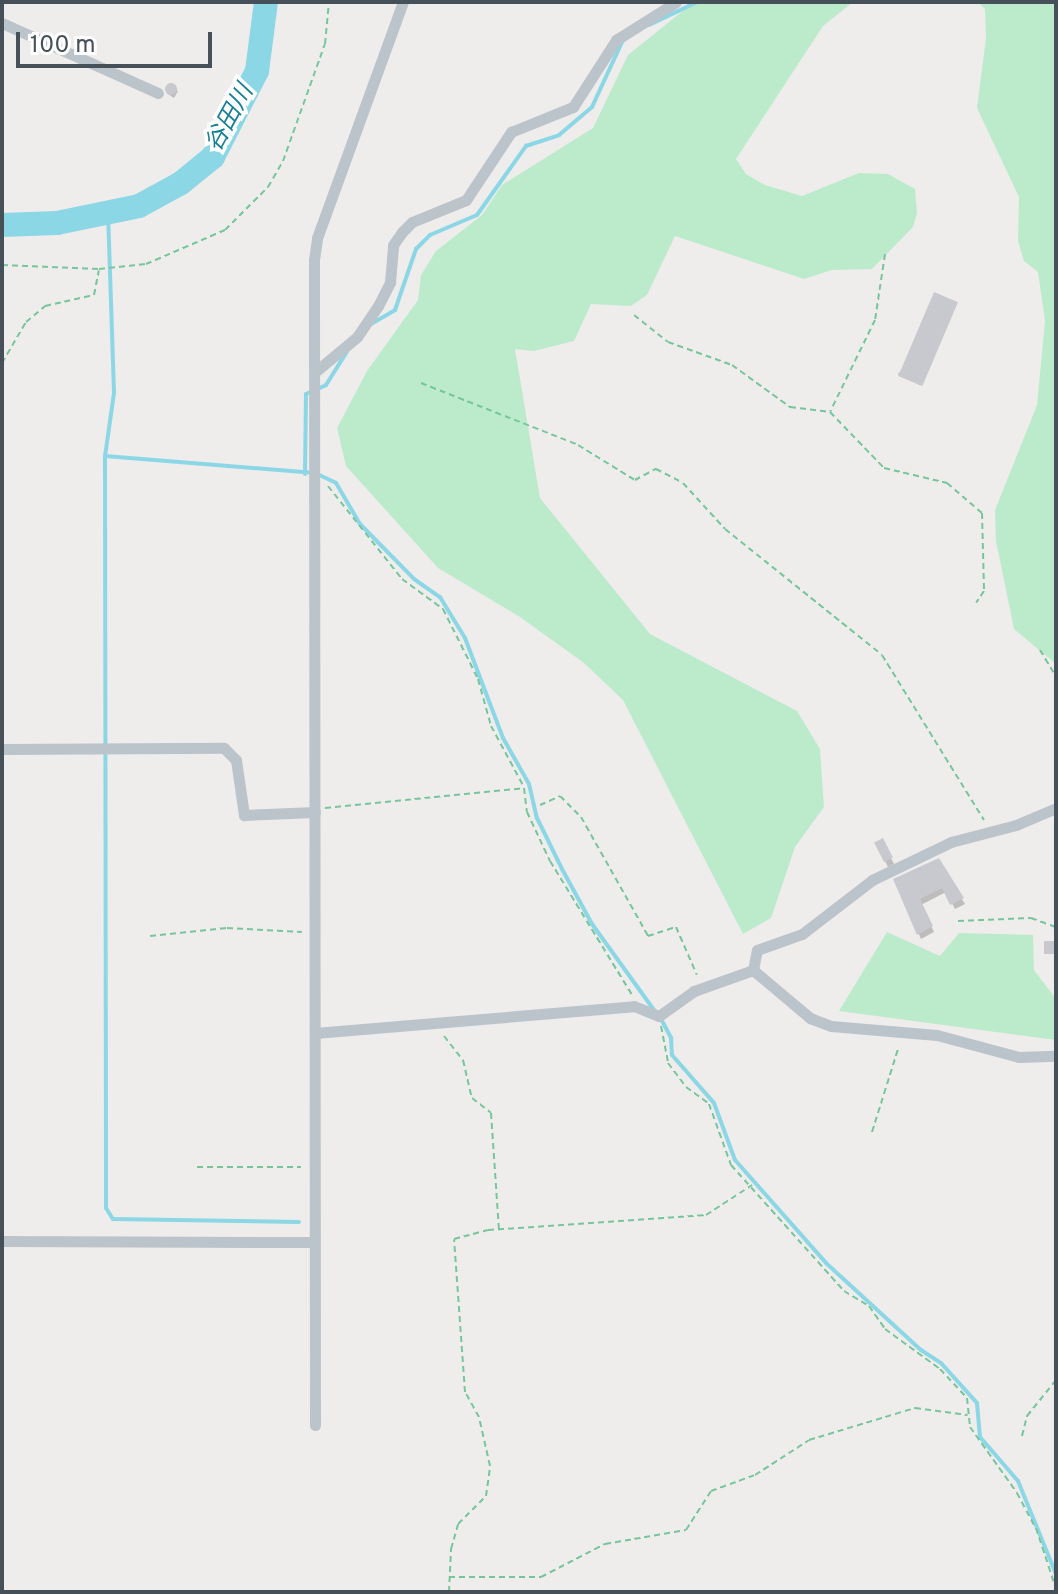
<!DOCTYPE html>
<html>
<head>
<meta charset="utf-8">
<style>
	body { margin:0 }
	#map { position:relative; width:1058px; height:1594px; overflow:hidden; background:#efecec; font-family:Overpass,"Noto Sans JP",sans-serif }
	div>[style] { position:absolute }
	.green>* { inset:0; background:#bcebcc }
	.shadow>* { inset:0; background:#0003 }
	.stream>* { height:4px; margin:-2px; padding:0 2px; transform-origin:2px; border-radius:2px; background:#8cd7e5 }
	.river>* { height:24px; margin:-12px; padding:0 12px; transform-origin:12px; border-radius:12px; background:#8cd7e5 }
	.building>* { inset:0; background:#c7c9cf; transform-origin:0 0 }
	.round { border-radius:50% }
	.path>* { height:2px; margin-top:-1px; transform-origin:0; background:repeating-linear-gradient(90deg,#77c69b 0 6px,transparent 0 10px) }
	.street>* { height:11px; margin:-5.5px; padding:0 5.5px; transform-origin:5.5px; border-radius:5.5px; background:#bbc4cb }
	span { translate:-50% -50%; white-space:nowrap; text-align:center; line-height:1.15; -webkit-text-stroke:7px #fff; paint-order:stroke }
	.water-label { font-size:24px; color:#168094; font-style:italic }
	.frame { position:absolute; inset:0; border:4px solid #465058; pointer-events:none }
	.scale { position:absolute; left:16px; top:32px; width:196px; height:36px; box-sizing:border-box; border:4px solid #465058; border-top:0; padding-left:10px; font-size:24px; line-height:28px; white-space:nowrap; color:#465058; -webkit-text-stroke:6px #fff; paint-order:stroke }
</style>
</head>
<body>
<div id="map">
	<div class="green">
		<div style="clip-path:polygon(694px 2px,853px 2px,823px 26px,736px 159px,746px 174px,765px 185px,802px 196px,859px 173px,888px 174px,915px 189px,917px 213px,913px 227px,872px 269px,832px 270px,804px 279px,675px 236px,647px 295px,631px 306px,591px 304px,574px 341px,534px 351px,515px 349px,540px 498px,650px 634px,797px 711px,820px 749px,824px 807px,795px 847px,771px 918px,743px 934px,623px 700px,584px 663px,520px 617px,438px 568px,346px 466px,337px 428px,367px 371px,418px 300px,421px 275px,436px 251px,482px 215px,502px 185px,593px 128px,628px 55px)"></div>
		<div style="clip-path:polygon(978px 2px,1056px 2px,1056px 664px,1014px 629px,996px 541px,995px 510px,1037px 405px,1045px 321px,1038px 272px,1024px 261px,1018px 241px,1019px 197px,977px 108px,986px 38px,985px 9px)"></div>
		<div style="clip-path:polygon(887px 932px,940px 956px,959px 933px,1033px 935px,1034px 970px,1056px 999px,1056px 1040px,839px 1011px)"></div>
	</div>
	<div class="shadow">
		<div style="clip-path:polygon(169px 85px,178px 91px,174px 98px,168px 94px)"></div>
		<div style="clip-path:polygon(956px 304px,920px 385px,899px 376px,898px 374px)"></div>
		<div style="clip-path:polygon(882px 841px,894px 864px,888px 867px,877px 844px)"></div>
		<div style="clip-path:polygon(938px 861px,965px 904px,955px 909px,946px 892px,921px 905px,934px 932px,921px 939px,896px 880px)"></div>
	</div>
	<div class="stream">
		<div style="left:649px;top:25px;width:53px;rotate:-25.6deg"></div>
		<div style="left:108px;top:212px;width:181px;rotate:88.1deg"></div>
		<div style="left:114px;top:393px;width:64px;rotate:98.1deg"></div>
		<div style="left:105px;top:456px;width:752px;rotate:89.92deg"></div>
		<div style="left:106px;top:1208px;width:13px;rotate:58deg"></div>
		<div style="left:113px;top:1219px;width:186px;rotate:0.9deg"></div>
		<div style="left:371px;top:324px;width:28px;rotate:-30deg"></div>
		<div style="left:395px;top:310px;width:65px;rotate:-71deg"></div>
		<div style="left:416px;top:249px;width:20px;rotate:-45deg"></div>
		<div style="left:430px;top:235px;width:51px;rotate:-23.1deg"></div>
		<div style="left:477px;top:215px;width:85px;rotate:-54.6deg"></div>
		<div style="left:526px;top:146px;width:35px;rotate:-18deg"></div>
		<div style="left:559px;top:135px;width:43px;rotate:-40.3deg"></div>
		<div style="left:592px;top:107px;width:72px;rotate:-65.2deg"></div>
		<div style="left:105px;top:456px;width:211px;rotate:4.6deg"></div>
		<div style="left:315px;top:473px;width:23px;rotate:25deg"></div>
		<div style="left:336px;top:483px;width:48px;rotate:59.7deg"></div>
		<div style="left:360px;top:524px;width:77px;rotate:45.5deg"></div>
		<div style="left:414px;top:579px;width:32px;rotate:35deg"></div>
		<div style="left:440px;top:597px;width:48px;rotate:58.6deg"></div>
		<div style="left:465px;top:638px;width:107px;rotate:69.2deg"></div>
		<div style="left:503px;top:738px;width:53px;rotate:60.5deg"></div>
		<div style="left:529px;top:784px;width:35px;rotate:77deg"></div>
		<div style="left:537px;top:818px;width:57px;rotate:63.9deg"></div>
		<div style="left:562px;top:869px;width:63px;rotate:61.4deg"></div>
		<div style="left:592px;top:924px;width:106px;rotate:54.2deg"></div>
		<div style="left:305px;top:474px;width:80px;rotate:-89.3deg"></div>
		<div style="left:306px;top:394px;width:22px;rotate:-24deg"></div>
		<div style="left:326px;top:385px;width:40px;rotate:-58deg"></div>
		<div style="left:660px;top:1017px;width:24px;rotate:62deg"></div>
		<div style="left:671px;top:1038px;width:17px;rotate:87deg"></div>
		<div style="left:672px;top:1055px;width:64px;rotate:48.8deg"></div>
		<div style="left:714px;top:1103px;width:61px;rotate:69.8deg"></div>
		<div style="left:735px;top:1160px;width:137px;rotate:48.5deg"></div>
		<div style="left:826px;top:1263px;width:129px;rotate:42.5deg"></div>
		<div style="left:921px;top:1350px;width:24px;rotate:33deg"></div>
		<div style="left:941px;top:1363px;width:54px;rotate:48deg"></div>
		<div style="left:977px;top:1403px;width:34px;rotate:85deg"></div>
		<div style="left:980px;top:1437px;width:58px;rotate:49.2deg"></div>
		<div style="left:1018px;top:1481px;width:100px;rotate:67.8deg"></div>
	</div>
	<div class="river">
		<div style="left:2px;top:225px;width:55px;rotate:-2.1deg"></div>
		<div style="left:57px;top:223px;width:84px;rotate:-11.7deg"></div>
		<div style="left:139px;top:206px;width:48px;rotate:-28.7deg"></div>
		<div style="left:181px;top:183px;width:41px;rotate:-39.1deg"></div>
		<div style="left:213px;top:157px;width:97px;rotate:-62.9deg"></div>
		<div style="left:257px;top:71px;width:70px;rotate:-82.6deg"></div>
	</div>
	<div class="building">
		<div class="round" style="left:165px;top:83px;width:12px;height:12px"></div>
		<div style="left:934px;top:292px;width:26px;height:91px;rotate:23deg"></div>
		<div style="left:883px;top:838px;width:22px;height:10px;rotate:63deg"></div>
		<div style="clip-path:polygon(939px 858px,964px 898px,950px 905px,942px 888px,920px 899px,933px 926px,917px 935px,893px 879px)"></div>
		<div style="left:1044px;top:941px;width:11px;height:13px"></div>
	</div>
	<div class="path">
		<div style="left:885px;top:254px;width:67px;rotate:98.6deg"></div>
		<div style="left:875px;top:320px;width:102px;rotate:116.1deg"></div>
		<div style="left:830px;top:412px;width:78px;rotate:46deg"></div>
		<div style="left:884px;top:468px;width:65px;rotate:13.4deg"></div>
		<div style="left:947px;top:483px;width:46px;rotate:40.6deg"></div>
		<div style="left:982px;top:513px;width:78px;rotate:88.5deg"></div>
		<div style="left:984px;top:591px;width:14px;rotate:124deg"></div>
		<div style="left:2px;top:265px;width:97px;rotate:2.4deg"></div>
		<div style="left:99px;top:269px;width:47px;rotate:-6.1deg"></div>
		<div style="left:146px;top:264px;width:86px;rotate:-23.3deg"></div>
		<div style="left:225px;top:230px;width:61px;rotate:-45deg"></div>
		<div style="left:268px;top:187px;width:30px;rotate:-60deg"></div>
		<div style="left:283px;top:161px;width:124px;rotate:-70.3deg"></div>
		<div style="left:325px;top:44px;width:42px;rotate:-84.6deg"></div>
		<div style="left:634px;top:315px;width:43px;rotate:38.5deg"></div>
		<div style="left:668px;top:342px;width:68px;rotate:19.8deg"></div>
		<div style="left:732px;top:365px;width:72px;rotate:35.9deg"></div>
		<div style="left:790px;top:407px;width:39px;rotate:7deg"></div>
		<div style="left:2px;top:363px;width:48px;rotate:-59.7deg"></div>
		<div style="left:26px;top:322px;width:25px;rotate:-40deg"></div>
		<div style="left:45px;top:306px;width:50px;rotate:-12.7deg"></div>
		<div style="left:94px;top:295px;width:25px;rotate:-79deg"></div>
		<div style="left:421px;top:383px;width:169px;rotate:21.5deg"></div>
		<div style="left:578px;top:445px;width:67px;rotate:31.6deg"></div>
		<div style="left:635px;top:480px;width:24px;rotate:-28deg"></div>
		<div style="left:656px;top:469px;width:30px;rotate:27deg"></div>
		<div style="left:683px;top:483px;width:62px;rotate:47.6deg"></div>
		<div style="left:725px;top:529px;width:201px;rotate:38.7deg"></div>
		<div style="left:882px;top:655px;width:194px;rotate:58.3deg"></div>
		<div style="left:328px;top:486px;width:119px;rotate:51.5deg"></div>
		<div style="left:402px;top:579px;width:51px;rotate:36.2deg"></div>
		<div style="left:443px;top:609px;width:78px;rotate:63.4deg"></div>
		<div style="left:478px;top:679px;width:49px;rotate:74.5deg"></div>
		<div style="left:491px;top:726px;width:69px;rotate:61.6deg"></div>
		<div style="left:1040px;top:650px;width:31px;rotate:59deg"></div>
		<div style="left:540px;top:805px;width:22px;rotate:-24deg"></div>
		<div style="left:560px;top:796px;width:30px;rotate:45deg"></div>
		<div style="left:581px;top:817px;width:137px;rotate:60.6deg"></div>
		<div style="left:648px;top:936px;width:29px;rotate:-18deg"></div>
		<div style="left:676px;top:927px;width:52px;rotate:66.4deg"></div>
		<div style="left:325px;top:808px;width:200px;rotate:-5.7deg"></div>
		<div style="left:524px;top:788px;width:24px;rotate:83deg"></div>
		<div style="left:527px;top:812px;width:54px;rotate:64.9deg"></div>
		<div style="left:550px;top:861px;width:157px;rotate:58.5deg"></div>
		<div style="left:958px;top:921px;width:73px;rotate:-2.4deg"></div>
		<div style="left:1031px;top:918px;width:27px;rotate:20deg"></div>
		<div style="left:150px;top:936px;width:77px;rotate:-5.9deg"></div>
		<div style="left:227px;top:928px;width:75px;rotate:3.1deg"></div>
		<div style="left:661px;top:1026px;width:38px;rotate:79deg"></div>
		<div style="left:668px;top:1063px;width:30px;rotate:53deg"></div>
		<div style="left:686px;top:1087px;width:29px;rotate:36deg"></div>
		<div style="left:709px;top:1104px;width:65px;rotate:70.2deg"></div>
		<div style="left:731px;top:1165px;width:169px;rotate:48.1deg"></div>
		<div style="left:844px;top:1291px;width:29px;rotate:31deg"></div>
		<div style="left:869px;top:1306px;width:28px;rotate:55deg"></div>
		<div style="left:885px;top:1329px;width:68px;rotate:36deg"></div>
		<div style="left:940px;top:1369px;width:40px;rotate:47deg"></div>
		<div style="left:967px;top:1398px;width:29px;rotate:84deg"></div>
		<div style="left:970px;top:1427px;width:81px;rotate:54.5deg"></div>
		<div style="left:1017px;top:1493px;width:40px;rotate:62deg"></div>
		<div style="left:1036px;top:1528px;width:64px;rotate:71.8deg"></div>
		<div style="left:444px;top:1036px;width:31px;rotate:52deg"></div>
		<div style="left:463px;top:1060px;width:39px;rotate:77deg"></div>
		<div style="left:472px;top:1098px;width:24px;rotate:38deg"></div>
		<div style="left:491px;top:1113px;width:117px;rotate:86.1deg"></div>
		<div style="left:872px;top:1132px;width:90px;rotate:-72.6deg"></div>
		<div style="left:197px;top:1167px;width:104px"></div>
		<div style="left:1022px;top:1436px;width:21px;rotate:-76deg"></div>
		<div style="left:1027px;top:1416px;width:46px;rotate:-51.1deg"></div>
		<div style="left:449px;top:1577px;width:92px"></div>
		<div style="left:541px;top:1577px;width:72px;rotate:-27.3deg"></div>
		<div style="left:605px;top:1544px;width:82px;rotate:-9.8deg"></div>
		<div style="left:686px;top:1530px;width:46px;rotate:-57.3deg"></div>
		<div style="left:711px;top:1491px;width:47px;rotate:-20deg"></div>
		<div style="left:755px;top:1475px;width:64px;rotate:-32.9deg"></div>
		<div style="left:809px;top:1440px;width:111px;rotate:-16.8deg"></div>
		<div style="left:915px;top:1408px;width:53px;rotate:7.5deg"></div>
		<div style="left:449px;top:1592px;width:43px;rotate:-87.3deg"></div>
		<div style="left:451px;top:1549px;width:26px;rotate:-74deg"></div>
		<div style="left:458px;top:1524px;width:40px;rotate:-45deg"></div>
		<div style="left:486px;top:1496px;width:30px;rotate:-82deg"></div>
		<div style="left:490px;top:1466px;width:50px;rotate:-102.7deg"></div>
		<div style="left:479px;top:1417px;width:29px;rotate:-119deg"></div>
		<div style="left:465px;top:1392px;width:153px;rotate:-94.1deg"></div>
		<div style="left:454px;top:1239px;width:35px;rotate:-15deg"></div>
		<div style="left:488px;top:1230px;width:219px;rotate:-3.9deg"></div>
		<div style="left:706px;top:1215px;width:55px;rotate:-33.1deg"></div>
	</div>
	<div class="street">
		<div style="left:2px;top:23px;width:171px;rotate:24.2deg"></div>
		<div style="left:315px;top:372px;width:55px;rotate:-39.8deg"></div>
		<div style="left:357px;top:337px;width:37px;rotate:-56deg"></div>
		<div style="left:378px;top:306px;width:27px;rotate:-63deg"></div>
		<div style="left:390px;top:282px;width:37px;rotate:-85deg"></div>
		<div style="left:393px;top:245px;width:16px;rotate:-55deg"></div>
		<div style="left:402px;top:232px;width:14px;rotate:-45deg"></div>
		<div style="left:412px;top:222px;width:58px;rotate:-22.2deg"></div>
		<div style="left:466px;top:200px;width:82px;rotate:-56.5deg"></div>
		<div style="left:511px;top:132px;width:67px;rotate:-22deg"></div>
		<div style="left:573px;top:107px;width:80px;rotate:-57.3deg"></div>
		<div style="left:616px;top:40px;width:71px;rotate:-32.3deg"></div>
		<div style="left:2px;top:749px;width:222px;rotate:-0.3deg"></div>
		<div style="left:224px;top:748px;width:17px;rotate:45deg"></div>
		<div style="left:236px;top:760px;width:56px;rotate:81.7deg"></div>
		<div style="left:244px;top:815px;width:71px;rotate:-2.4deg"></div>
		<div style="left:753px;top:970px;width:75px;rotate:40.1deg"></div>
		<div style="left:810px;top:1018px;width:22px;rotate:21deg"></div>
		<div style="left:831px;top:1026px;width:106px;rotate:4.9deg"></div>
		<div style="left:937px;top:1035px;width:85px;rotate:15deg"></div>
		<div style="left:1019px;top:1057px;width:37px;rotate:-2deg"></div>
		<div style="left:315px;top:1033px;width:320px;rotate:-4.8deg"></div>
		<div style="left:634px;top:1006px;width:27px;rotate:22deg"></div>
		<div style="left:659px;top:1016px;width:43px;rotate:-35.5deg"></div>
		<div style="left:694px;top:991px;width:63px;rotate:-19.6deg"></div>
		<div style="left:753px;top:970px;width:20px;rotate:-79deg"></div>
		<div style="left:757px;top:950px;width:48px;rotate:-19.6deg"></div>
		<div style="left:802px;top:934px;width:88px;rotate:-37.6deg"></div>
		<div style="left:872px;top:880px;width:88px;rotate:-25.7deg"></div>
		<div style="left:951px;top:842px;width:67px;rotate:-14.7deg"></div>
		<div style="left:1016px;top:825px;width:43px;rotate:-23deg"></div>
		<div style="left:2px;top:1241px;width:311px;rotate:0.2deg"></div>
		<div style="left:315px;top:1425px;width:1165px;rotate:-90.05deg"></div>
		<div style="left:314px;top:260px;width:22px;rotate:-82deg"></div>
		<div style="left:317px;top:238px;width:251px;rotate:-70deg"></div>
	</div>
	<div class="water-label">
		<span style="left:231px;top:119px;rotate:-61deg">谷田川</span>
	</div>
	<div class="frame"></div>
	<div class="scale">100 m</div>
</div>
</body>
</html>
